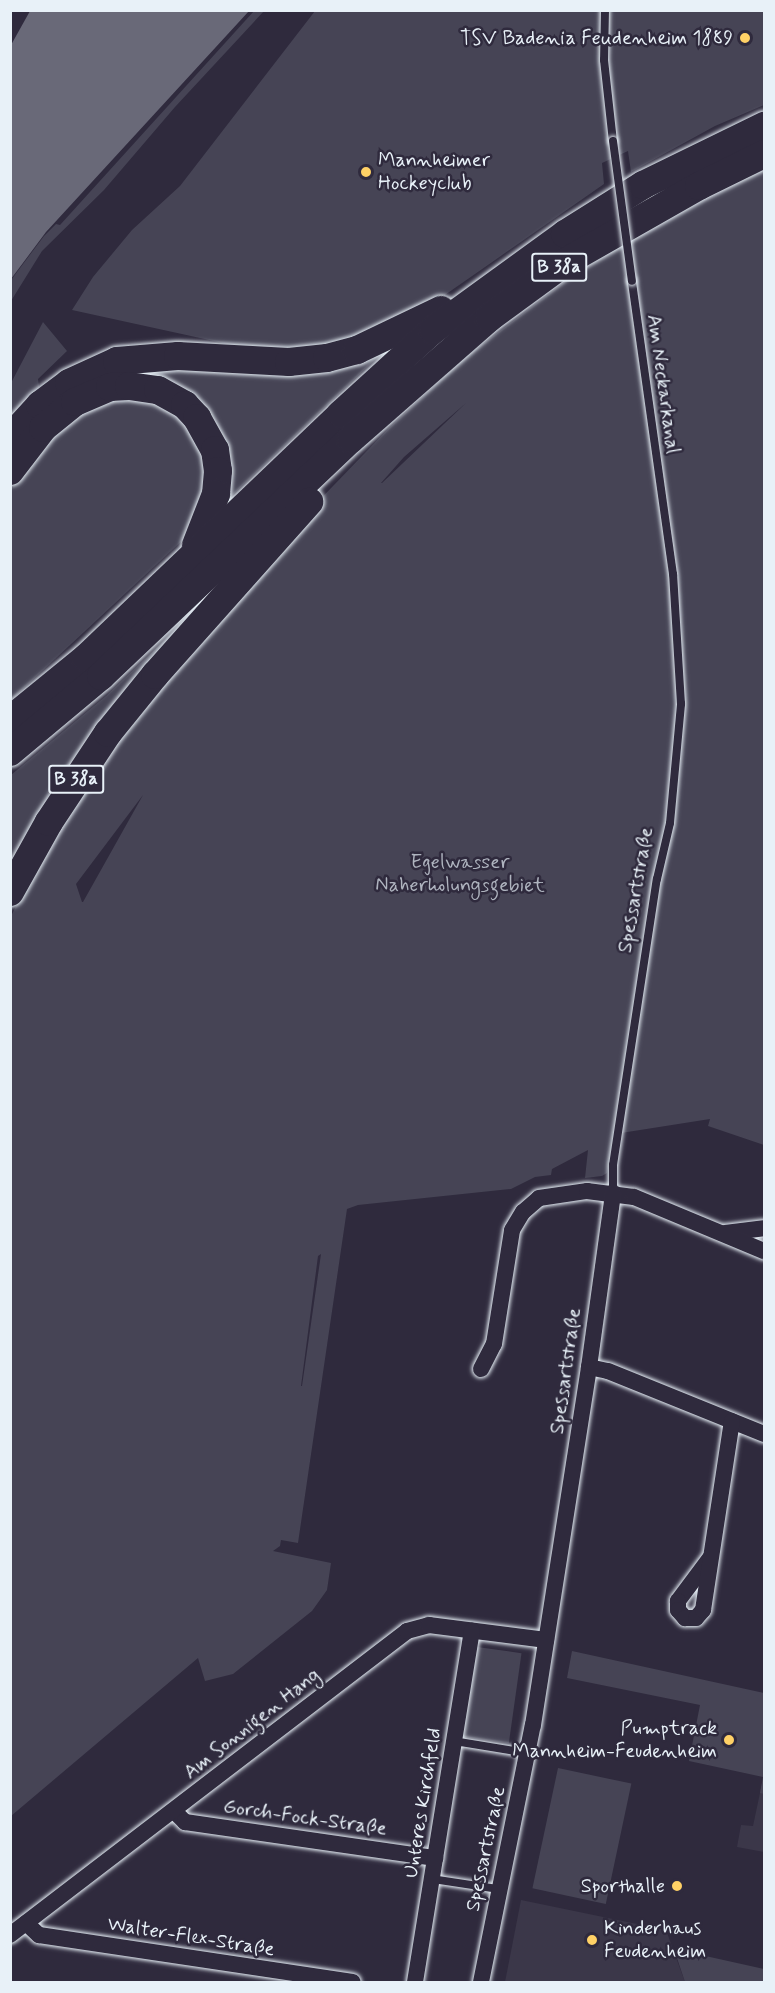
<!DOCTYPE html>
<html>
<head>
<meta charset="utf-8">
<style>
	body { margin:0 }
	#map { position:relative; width:775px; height:1993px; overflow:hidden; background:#2f2a3d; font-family:Mynerve,sans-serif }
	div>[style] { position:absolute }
	.built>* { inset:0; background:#3b3749 }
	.green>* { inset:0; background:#464455; transform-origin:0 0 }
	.water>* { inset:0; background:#696978 }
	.roads { filter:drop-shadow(0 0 2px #e8f1f8) drop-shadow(0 0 2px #e8f1f8) }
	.service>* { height:8px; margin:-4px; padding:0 4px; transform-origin:4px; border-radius:4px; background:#2f2a3d }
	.minor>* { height:16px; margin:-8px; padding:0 8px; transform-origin:8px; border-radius:8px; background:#2f2a3d }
	.trunk>* { height:28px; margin:-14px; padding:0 14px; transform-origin:14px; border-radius:14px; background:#2f2a3d }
	.bridges { filter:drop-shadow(0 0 2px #e8f1f8) drop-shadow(0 0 2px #e8f1f8) }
	.service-bridge>* { height:8px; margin:-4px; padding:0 4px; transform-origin:4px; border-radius:4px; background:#2f2a3d }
	.dots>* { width:16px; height:16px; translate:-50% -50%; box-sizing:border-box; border:3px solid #2f2a3d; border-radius:50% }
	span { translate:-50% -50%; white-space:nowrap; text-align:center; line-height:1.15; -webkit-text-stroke:5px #2f2a3d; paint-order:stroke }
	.shield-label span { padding:2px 4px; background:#2f2a3d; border:2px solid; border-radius:4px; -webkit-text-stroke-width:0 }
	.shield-label { font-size:18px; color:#e8f1f8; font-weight:700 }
	.poi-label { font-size:20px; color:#e8f1f8 }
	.right { translate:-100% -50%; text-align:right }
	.left { translate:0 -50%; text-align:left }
	.street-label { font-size:20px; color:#e8f1f8 }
	.park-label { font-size:20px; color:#afb4bf }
	.frame { position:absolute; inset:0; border:12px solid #e8f1f8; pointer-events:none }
</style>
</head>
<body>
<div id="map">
	<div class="built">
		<div style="clip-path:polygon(764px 1774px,764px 1852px,737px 1847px,741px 1825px,753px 1826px)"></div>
		<div style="clip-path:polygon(521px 1900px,666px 1930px,685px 1982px,505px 1982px)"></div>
	</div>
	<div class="green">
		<div style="clip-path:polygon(254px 11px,264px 11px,175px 107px,104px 190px,42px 251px,11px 301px,11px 280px,44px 236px,56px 224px,60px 225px)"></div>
		<div style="clip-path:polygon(315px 11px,764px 11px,764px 105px,715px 126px,631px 172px,628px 151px,602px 163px,604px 184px,432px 304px,401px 322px,328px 345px,255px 350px,72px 310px,93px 277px,132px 230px,180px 186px)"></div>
		<div style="clip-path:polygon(evenodd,764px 165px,764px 1145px,708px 1126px,710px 1119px,621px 1133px,613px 1137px,607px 1173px,602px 1176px,585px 1178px,588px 1150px,552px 1169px,551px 1175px,535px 1177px,511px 1189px,358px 1205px,347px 1209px,298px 1543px,281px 1540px,280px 1546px,273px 1551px,331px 1563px,327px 1590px,312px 1611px,233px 1674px,205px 1681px,198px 1658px,11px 1816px,11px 916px,62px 816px,166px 672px,304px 516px,390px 427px,467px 356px,574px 275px,687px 204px,764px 165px,466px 403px,382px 483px,381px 483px,404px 457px,466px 403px,764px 165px,143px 795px,83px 902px,82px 902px,76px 884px,143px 795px,764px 165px,321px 1254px,302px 1386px,301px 1386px,318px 1256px,321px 1254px)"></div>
		<div style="clip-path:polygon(43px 322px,67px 351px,38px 379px,40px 393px,11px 425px,11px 383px)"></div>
		<div style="clip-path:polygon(386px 349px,225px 502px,222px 451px,131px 379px,104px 372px)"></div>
		<div style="clip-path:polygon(104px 397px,153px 397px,199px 435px,208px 492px,185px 538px,11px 700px,10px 491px,55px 427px)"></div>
		<div style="clip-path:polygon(206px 601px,11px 878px,11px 775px,106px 696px)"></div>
		<div style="left:470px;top:1646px;width:52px;height:91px;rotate:8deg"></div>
		<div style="clip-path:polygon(572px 1651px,764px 1693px,764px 1794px,760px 1793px,763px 1777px,689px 1761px,700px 1705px,567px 1678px)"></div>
		<div style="left:558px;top:1768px;width:75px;height:123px;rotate:12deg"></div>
		<div style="clip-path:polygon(674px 1949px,764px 1969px,764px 1982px,685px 1982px)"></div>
	</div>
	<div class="water">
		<div style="clip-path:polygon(30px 11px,249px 11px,46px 232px,11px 279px,11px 45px)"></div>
	</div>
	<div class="roads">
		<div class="service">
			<div style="left:605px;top:10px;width:50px;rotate:91.1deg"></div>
			<div style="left:604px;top:60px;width:81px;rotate:83.7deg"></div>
			<div style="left:613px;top:1193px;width:28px;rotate:-90deg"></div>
			<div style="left:613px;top:1165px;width:289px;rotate:-81.3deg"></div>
			<div style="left:657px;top:879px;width:57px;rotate:-76.9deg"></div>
			<div style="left:670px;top:823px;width:120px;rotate:-84.7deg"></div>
			<div style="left:681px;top:704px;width:130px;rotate:-93.5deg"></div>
			<div style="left:673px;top:574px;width:296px;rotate:-98deg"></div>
			<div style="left:454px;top:1741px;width:74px;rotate:9.3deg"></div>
			<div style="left:432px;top:1879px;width:67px;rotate:8.6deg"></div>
		</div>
		<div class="minor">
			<div style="left:725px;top:1233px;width:39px;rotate:-7deg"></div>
			<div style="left:589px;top:1367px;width:19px;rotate:12deg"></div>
			<div style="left:608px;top:1371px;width:168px;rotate:22deg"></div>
			<div style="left:481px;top:1369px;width:28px;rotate:-63deg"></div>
			<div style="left:494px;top:1344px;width:115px;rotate:-81deg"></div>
			<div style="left:512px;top:1230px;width:21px;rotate:-59deg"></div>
			<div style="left:523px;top:1212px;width:21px;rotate:-41deg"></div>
			<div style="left:539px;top:1198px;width:49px;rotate:-8.3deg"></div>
			<div style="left:587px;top:1191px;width:47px;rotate:7.3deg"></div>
			<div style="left:634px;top:1197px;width:141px;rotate:22.6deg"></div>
			<div style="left:710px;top:1558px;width:54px;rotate:126.7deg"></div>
			<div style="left:678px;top:1601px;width:9px;rotate:90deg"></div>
			<div style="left:678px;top:1610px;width:11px;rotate:49deg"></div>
			<div style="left:685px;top:1618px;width:11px"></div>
			<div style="left:696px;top:1618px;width:11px;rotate:-49deg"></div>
			<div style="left:703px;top:1610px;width:191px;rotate:-81.3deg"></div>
			<div style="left:174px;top:1811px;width:16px;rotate:45deg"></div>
			<div style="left:185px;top:1822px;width:253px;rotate:8.2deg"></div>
			<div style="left:26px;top:1923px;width:18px;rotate:43deg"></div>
			<div style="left:39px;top:1935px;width:317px;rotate:8.5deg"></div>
			<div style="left:10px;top:1935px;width:500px;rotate:-37.44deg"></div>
			<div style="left:407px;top:1631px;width:23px;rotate:-15deg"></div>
			<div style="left:429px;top:1625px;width:118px;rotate:7.3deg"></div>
			<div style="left:415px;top:1982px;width:356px;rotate:-80.8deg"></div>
			<div style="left:481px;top:1982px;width:262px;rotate:-78.6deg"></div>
			<div style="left:533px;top:1725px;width:362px;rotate:-81.1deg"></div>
			<div style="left:589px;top:1367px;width:176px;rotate:-82.1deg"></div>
		</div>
		<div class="trunk">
			<div style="left:10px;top:438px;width:45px;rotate:-47.7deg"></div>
			<div style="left:40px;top:405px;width:36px;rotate:-37deg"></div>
			<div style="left:69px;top:383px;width:53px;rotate:-24.6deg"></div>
			<div style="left:117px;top:361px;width:61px;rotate:-4.7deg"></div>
			<div style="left:178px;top:356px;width:111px;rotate:3.1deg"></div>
			<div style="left:289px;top:362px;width:38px;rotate:-6deg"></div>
			<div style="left:327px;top:358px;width:31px;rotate:-15deg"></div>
			<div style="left:357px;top:350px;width:93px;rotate:-25.5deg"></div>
			<div style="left:10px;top:471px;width:54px;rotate:-52.5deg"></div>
			<div style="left:43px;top:428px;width:41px;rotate:-39.1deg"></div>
			<div style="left:75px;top:402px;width:38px;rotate:-23deg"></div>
			<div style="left:110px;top:387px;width:19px;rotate:-3deg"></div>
			<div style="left:129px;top:386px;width:29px;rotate:8deg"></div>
			<div style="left:158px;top:390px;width:31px;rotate:29deg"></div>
			<div style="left:185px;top:405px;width:18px;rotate:47deg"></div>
			<div style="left:197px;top:418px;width:37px;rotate:61deg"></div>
			<div style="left:215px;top:450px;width:21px;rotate:82deg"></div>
			<div style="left:218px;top:471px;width:23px;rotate:95deg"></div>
			<div style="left:216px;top:494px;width:55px;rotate:111.4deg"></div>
			<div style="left:10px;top:720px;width:98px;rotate:-39.2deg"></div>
			<div style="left:86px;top:658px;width:353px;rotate:-43.7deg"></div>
			<div style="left:341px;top:414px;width:125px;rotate:-42.4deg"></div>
			<div style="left:433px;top:330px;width:163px;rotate:-36deg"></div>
			<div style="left:565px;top:234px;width:92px;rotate:-32.1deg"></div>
			<div style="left:643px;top:185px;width:135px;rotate:-26deg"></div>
			<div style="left:10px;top:752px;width:119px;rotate:-39.9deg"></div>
			<div style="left:101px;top:676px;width:344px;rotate:-43.5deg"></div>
			<div style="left:351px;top:439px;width:184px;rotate:-41.2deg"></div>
			<div style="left:489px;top:318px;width:97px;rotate:-36.2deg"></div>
			<div style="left:567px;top:261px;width:152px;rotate:-29.6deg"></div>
			<div style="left:699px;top:186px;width:72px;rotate:-26.2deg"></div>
			<div style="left:10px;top:892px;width:80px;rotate:-60.9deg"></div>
			<div style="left:49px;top:822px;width:107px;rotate:-56.5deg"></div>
			<div style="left:108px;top:733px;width:75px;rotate:-51deg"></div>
			<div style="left:155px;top:675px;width:232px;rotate:-48.3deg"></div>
		</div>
	</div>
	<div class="bridges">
		<div class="service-bridge">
			<div style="left:613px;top:141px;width:141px;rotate:82.3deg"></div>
		</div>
	</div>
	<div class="dots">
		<div style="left:745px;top:38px;background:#ffd166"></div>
		<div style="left:366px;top:172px;background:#ffd166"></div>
		<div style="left:729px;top:1740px;background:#ffd166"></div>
		<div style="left:677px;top:1886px;background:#ffd166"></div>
		<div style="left:592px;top:1940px;background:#ffd166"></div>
	</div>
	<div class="shield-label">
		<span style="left:559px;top:267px">B 38a</span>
		<span style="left:76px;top:779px">B 38a</span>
	</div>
	<div class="poi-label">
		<span class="right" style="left:733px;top:38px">TSV Badenia Feudenheim 1889</span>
		<span class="left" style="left:378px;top:172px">Mannheimer<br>Hockeyclub</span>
		<span class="right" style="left:717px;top:1740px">Pumptrack<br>Mannheim-Feudenheim</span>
		<span class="right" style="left:665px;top:1886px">Sporthalle</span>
		<span class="left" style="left:604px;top:1940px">Kinderhaus<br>Feudenheim</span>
	</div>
	<div class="street-label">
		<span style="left:663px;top:384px;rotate:82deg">Am Neckarkanal</span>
		<span style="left:636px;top:890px;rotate:-80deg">Spessartstraße</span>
		<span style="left:566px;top:1371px;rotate:-82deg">Spessartstraße</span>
		<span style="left:252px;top:1724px;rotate:-38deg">Am Sonnigen Hang</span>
		<span style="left:423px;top:1803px;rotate:-81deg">Unteres Kirchfeld</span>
		<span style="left:305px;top:1818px;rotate:8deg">Gorch-Fock-Straße</span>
		<span style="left:486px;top:1849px;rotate:-78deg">Spessartstraße</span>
		<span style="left:191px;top:1937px;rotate:9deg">Walter-Flex-Straße</span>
	</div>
	<div class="park-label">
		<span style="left:460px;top:874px">Egelwasser<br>Naherholungsgebiet</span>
	</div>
	<div class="frame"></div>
</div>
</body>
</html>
